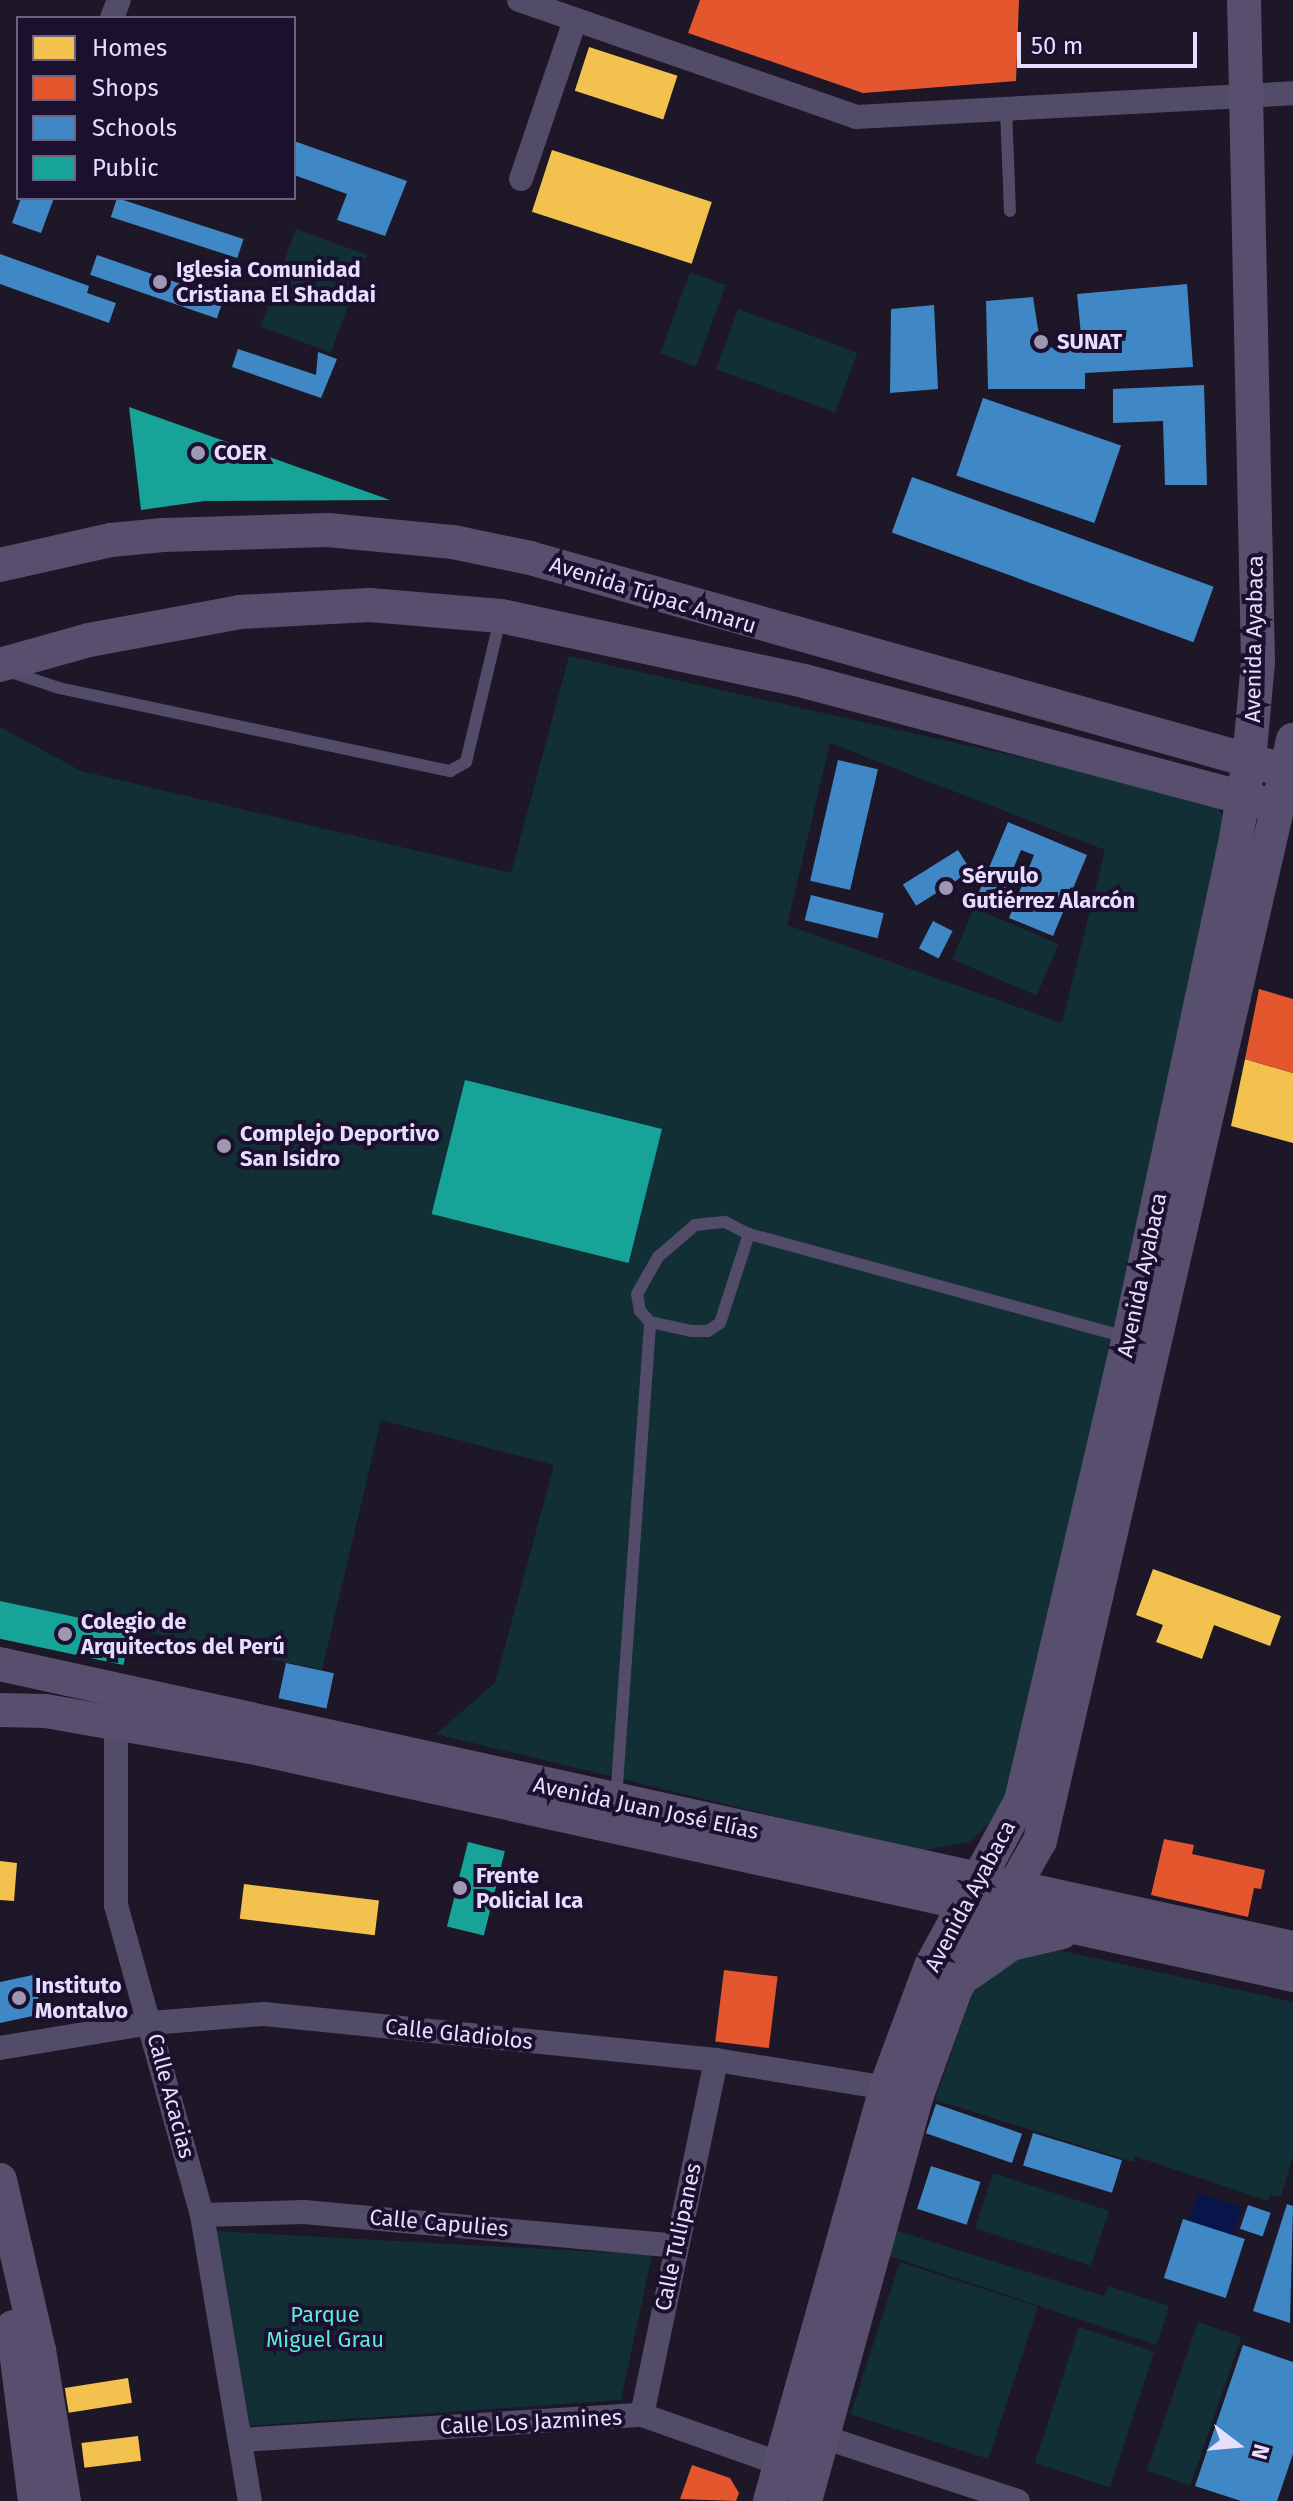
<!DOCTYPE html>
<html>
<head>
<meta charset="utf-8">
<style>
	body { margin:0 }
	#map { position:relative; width:1293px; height:2501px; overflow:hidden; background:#1d1727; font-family:"Fira Sans",sans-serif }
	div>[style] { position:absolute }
	.green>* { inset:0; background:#132f36; transform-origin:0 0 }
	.water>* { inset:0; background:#09144b; transform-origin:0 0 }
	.homes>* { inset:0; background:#f2c14e; transform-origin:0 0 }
	.shops>* { inset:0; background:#e4572e; transform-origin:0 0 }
	.schools>* { inset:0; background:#3f88c5; transform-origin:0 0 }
	.public>* { inset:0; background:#17a398; transform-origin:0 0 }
	.lane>* { height:12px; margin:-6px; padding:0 6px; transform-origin:6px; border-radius:6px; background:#524c68 }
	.street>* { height:24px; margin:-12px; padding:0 12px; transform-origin:12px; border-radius:12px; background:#524c68 }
	.secondary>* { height:34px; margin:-17px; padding:0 17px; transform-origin:17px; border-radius:17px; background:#574f6d }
	.dots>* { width:22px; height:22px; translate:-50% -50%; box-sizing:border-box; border:4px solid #1b102e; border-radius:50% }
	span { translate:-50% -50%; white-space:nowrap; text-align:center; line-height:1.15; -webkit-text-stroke:8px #1b102e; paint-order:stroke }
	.poi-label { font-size:22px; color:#e7ddff; font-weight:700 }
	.left { translate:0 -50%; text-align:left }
	.street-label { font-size:22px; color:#e7ddff }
	.park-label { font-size:22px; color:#5fe9df }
	.legend { position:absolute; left:16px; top:16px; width:280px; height:184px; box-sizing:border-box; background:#1b102e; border:2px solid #6d6282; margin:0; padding:10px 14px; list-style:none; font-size:24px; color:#e7ddff }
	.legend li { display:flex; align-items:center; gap:16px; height:40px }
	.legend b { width:40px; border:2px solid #6d6282 }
	.north { position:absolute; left:1197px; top:2405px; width:80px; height:80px; -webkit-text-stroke:6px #1b102e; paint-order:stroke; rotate:106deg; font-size:22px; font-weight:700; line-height:32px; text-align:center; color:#e7ddff }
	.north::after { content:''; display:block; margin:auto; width:28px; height:36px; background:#e7ddff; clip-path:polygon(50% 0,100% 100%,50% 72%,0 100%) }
	.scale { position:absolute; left:1017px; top:32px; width:180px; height:36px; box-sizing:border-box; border:4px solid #e7ddff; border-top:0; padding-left:10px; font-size:24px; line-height:28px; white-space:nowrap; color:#e7ddff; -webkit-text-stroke:6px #1b102e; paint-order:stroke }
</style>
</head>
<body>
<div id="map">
	<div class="green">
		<div style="left:296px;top:229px;width:75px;height:104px;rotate:20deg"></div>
		<div style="left:690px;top:272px;width:38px;height:87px;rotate:20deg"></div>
		<div style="left:738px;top:309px;width:127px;height:64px;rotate:20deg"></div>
		<div style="clip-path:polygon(evenodd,569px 656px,1206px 799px,1219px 809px,1228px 827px,1010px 1803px,969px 1842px,919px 1851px,436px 1734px,495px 1683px,554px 1465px,381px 1420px,322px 1670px,0 1601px,0 727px,81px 771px,511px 873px,569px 656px,830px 743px,1105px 850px,1062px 1023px,787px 925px,830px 743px)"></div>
		<div style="left:974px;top:908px;width:92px;height:56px;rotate:23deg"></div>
		<div style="clip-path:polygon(1058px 1950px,1293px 2002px,1293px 2155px,1281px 2197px,1270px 2195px,1268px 2201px,1135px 2156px,1133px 2162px,935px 2100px,974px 1988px,1012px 1958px)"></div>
		<div style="left:993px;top:2173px;width:122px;height:58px;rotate:18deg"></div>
		<div style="clip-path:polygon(214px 2231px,652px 2255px,621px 2400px,248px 2426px)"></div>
		<div style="clip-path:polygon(897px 2231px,1104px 2296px,1108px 2286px,1169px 2306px,1157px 2345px,889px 2256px)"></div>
		<div style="left:900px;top:2262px;width:145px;height:160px;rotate:18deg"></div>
		<div style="left:1198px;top:2322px;width:46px;height:157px;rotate:19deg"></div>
		<div style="left:1079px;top:2327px;width:79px;height:143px;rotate:18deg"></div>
	</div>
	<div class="water">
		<div style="left:1198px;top:2193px;width:46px;height:86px;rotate:18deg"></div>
	</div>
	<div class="homes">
		<div style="left:589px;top:47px;width:93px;height:46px;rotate:18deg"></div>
		<div style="left:552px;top:150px;width:168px;height:65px;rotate:18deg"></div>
		<div style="clip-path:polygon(1245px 1059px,1293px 1073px,1293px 1143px,1231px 1126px)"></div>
		<div style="clip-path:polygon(1153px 1569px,1281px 1616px,1270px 1646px,1214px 1625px,1202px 1659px,1156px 1642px,1163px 1625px,1136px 1615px)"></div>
		<div style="clip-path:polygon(0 1861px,17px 1863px,14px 1901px,0 1900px)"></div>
		<div style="left:244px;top:1884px;width:136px;height:35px;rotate:7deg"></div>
		<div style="left:128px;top:2378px;width:25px;height:64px;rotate:81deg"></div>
		<div style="left:138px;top:2436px;width:25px;height:57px;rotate:83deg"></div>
	</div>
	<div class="shops">
		<div style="clip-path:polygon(700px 0,1019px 0,1016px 81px,863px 93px,688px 33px)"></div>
		<div style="clip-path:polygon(1259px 989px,1293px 999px,1293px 1073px,1245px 1059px)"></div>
		<div style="clip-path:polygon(1164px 1839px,1194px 1845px,1192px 1854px,1265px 1870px,1261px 1889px,1254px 1888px,1248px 1917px,1151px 1895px)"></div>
		<div style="left:724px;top:1970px;width:54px;height:72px;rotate:7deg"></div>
		<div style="clip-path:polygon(692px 2465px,730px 2478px,739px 2493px,736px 2501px,680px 2499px)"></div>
	</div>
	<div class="schools">
		<div style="clip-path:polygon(294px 141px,407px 181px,385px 236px,337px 220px,347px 194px,294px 175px)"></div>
		<div style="clip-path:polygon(21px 198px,54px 198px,41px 233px,12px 223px)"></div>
		<div style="left:117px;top:198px;width:133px;height:20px;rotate:18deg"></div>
		<div style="clip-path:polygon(0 254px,89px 286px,87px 293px,116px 303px,109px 323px,0 284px)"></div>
		<div style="left:97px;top:255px;width:134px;height:21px;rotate:19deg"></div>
		<div style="clip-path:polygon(1187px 284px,1193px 367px,1085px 373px,1085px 389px,988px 389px,986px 301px,1033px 297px,1041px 348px,1082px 345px,1077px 294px)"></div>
		<div style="clip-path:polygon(934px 305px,938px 389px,890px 393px,891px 309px)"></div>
		<div style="clip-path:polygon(238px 349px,316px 375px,318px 352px,337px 359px,321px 398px,232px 367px)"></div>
		<div style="clip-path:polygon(1204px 385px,1207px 485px,1165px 485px,1163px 421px,1113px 423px,1113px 389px)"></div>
		<div style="left:983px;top:398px;width:146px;height:82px;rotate:19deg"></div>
		<div style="left:912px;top:477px;width:321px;height:59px;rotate:20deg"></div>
		<div style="left:838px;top:760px;width:41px;height:124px;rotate:13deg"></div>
		<div style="clip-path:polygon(1008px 822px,1087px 855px,1053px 936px,1009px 918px,1034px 855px,1021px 850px,1000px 901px,979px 892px)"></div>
		<div style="left:958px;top:850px;width:25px;height:65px;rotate:58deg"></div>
		<div style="left:811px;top:895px;width:75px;height:26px;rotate:14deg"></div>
		<div style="left:933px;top:921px;width:22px;height:31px;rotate:27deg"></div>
		<div style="left:286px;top:1663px;width:49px;height:36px;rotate:12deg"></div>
		<div style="clip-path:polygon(33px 1975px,42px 2014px,0 2023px,0 1982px)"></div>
		<div style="left:936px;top:2104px;width:91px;height:31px;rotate:19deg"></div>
		<div style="left:1033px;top:2133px;width:93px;height:34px;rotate:17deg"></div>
		<div style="left:931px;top:2166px;width:52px;height:45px;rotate:18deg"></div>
		<div style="clip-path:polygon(1287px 2204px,1293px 2206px,1290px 2323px,1253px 2311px)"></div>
		<div style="left:1248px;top:2205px;width:24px;height:25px;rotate:19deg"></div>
		<div style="left:1183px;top:2219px;width:65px;height:62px;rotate:18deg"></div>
		<div style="clip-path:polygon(1243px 2345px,1293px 2362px,1293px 2454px,1277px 2501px,1241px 2501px,1195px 2486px)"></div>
	</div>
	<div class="public">
		<div style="clip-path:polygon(129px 407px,390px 500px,205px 501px,141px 510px)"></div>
		<div style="left:465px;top:1080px;width:203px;height:138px;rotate:14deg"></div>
		<div style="left:0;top:1601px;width:134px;height:37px;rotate:12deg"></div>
		<div style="left:468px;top:1842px;width:38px;height:87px;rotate:14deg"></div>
	</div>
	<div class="lane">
		<div style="left:1006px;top:108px;width:103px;rotate:87.8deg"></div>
		<div style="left:11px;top:672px;width:51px;rotate:18.4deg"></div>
		<div style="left:59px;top:688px;width:400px;rotate:12deg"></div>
		<div style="left:450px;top:771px;width:18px;rotate:-29deg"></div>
		<div style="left:466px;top:762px;width:147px;rotate:-76.6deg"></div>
		<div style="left:650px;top:1322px;width:43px;rotate:12.1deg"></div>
		<div style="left:692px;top:1331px;width:16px"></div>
		<div style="left:708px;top:1331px;width:14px;rotate:-34deg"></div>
		<div style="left:720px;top:1323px;width:94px;rotate:-72deg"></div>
		<div style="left:749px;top:1234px;width:390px;rotate:15.3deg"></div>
		<div style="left:616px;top:1799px;width:478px;rotate:-85.9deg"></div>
		<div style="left:650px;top:1322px;width:15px;rotate:-132deg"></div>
		<div style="left:640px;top:1311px;width:17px;rotate:-100deg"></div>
		<div style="left:637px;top:1294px;width:43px;rotate:-60.4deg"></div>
		<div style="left:658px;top:1257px;width:49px;rotate:-40.9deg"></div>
		<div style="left:695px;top:1225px;width:30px;rotate:-6deg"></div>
		<div style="left:725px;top:1222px;width:27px;rotate:27deg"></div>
	</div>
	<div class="street">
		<div style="left:519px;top:0;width:357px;rotate:19.1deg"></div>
		<div style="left:856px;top:117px;width:438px;rotate:-3.1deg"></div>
		<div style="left:112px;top:18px;width:19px;rotate:-69deg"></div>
		<div style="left:521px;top:179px;width:168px;rotate:-71.2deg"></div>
		<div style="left:120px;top:1708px;width:16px;rotate:105deg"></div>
		<div style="left:116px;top:1723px;width:182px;rotate:90deg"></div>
		<div style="left:116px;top:1905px;width:322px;rotate:74.5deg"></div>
		<div style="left:202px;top:2215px;width:290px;rotate:80.5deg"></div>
		<div style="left:0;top:2048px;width:153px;rotate:-9.4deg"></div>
		<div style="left:151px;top:2023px;width:113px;rotate:-4.6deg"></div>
		<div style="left:264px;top:2014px;width:454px;rotate:5.8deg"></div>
		<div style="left:716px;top:2060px;width:185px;rotate:9.3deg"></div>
		<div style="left:202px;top:2215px;width:102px;rotate:-1.7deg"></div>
		<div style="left:304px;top:2212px;width:373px;rotate:5.2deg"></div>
		<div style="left:642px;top:2415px;width:363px;rotate:-78.2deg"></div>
		<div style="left:808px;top:2432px;width:221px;rotate:18.2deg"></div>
		<div style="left:240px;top:2440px;width:403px;rotate:-3.6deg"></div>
		<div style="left:642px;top:2415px;width:162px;rotate:19.4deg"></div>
	</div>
	<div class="secondary">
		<div style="left:0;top:565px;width:114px;rotate:-12.7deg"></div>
		<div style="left:111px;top:540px;width:52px;rotate:-5.5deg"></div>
		<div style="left:163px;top:535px;width:165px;rotate:-1.7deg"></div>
		<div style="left:328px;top:530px;width:126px;rotate:5.5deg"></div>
		<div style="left:453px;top:542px;width:79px;rotate:11.7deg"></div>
		<div style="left:530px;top:558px;width:768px;rotate:15.72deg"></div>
		<div style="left:0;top:665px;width:92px;rotate:-15.7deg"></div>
		<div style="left:89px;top:640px;width:154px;rotate:-10.5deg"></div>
		<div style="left:240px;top:612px;width:130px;rotate:-3.1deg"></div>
		<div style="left:370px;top:605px;width:131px;rotate:4.8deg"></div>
		<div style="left:501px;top:616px;width:310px;rotate:12.1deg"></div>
		<div style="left:804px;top:681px;width:478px;rotate:14.9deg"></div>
		<div style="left:0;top:1664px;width:1324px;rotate:12.39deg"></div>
		<div style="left:0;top:1710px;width:46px;rotate:1.2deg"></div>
		<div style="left:46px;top:1711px;width:208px;rotate:10deg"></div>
		<div style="left:251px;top:1747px;width:1067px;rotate:12.34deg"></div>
		<div style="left:970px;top:1973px;width:50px;rotate:-35.3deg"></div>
		<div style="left:1011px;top:1944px;width:52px;rotate:-13.2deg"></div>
		<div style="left:0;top:2180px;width:174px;rotate:77.1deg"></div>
		<div style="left:39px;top:2350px;width:153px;rotate:80.6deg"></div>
		<div style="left:13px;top:2327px;width:175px;rotate:82.8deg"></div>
		<div style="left:770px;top:2501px;width:430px;rotate:-74.3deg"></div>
		<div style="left:886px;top:2087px;width:129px;rotate:-69.6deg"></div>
		<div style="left:931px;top:1966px;width:188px;rotate:-61.4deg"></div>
		<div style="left:1021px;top:1801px;width:475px;rotate:-76.9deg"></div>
		<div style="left:1129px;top:1338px;width:499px;rotate:-77.9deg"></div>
		<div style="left:1234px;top:850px;width:90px;rotate:-80.4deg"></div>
		<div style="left:1249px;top:761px;width:99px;rotate:-84.8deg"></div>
		<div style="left:1258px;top:662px;width:662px;rotate:-91.21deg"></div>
		<div style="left:805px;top:2501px;width:421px;rotate:-74.6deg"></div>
		<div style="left:917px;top:2095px;width:114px;rotate:-70deg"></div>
		<div style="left:956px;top:1988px;width:169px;rotate:-60.3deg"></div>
		<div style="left:1040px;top:1841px;width:1130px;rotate:-77.06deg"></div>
	</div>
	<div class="dots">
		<div style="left:160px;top:282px;background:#a098b3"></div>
		<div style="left:1041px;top:342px;background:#a098b3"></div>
		<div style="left:198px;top:453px;background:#a098b3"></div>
		<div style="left:946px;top:888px;background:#a098b3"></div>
		<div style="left:224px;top:1146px;background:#a098b3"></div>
		<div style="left:65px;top:1634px;background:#a098b3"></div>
		<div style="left:460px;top:1888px;background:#a098b3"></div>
		<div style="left:19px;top:1998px;background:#a098b3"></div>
	</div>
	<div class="poi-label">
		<span class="left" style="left:176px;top:282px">Iglesia Comunidad<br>Cristiana El Shaddai</span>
		<span class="left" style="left:1057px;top:342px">SUNAT</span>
		<span class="left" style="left:214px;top:453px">COER</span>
		<span class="left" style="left:962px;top:888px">Sérvulo<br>Gutiérrez Alarcón</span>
		<span class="left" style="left:240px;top:1146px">Complejo Deportivo<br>San Isidro</span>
		<span class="left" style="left:81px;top:1634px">Colegio de<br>Arquitectos del Perú</span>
		<span class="left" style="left:476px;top:1888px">Frente<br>Policial Ica</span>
		<span class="left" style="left:35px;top:1998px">Instituto<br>Montalvo</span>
	</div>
	<div class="street-label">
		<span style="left:653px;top:595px;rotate:17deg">Avenida Túpac Amaru</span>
		<span style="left:1254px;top:639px;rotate:-89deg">Avenida Ayabaca</span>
		<span style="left:1142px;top:1275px;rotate:-78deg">Avenida Ayabaca</span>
		<span style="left:646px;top:1808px;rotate:12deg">Avenida Juan José Elías</span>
		<span style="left:970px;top:1896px;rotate:-62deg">Avenida Ayabaca</span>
		<span style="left:459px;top:2034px;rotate:6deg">Calle Gladiolos</span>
		<span style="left:171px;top:2096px;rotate:75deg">Calle Acacias</span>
		<span style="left:439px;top:2223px;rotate:5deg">Calle Capulies</span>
		<span style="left:678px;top:2237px;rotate:-78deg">Calle Tulipanes</span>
		<span style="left:531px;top:2422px;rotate:-3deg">Calle Los Jazmines</span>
	</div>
	<div class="park-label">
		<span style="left:325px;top:2327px">Parque<br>Miguel Grau</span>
	</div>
	<ul class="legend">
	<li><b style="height:22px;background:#f2c14e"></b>Homes</li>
	<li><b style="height:22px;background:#e4572e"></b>Shops</li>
	<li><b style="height:22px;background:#3f88c5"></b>Schools</li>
	<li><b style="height:22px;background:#17a398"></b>Public</li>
	</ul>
	<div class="north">N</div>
	<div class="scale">50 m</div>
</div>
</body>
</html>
